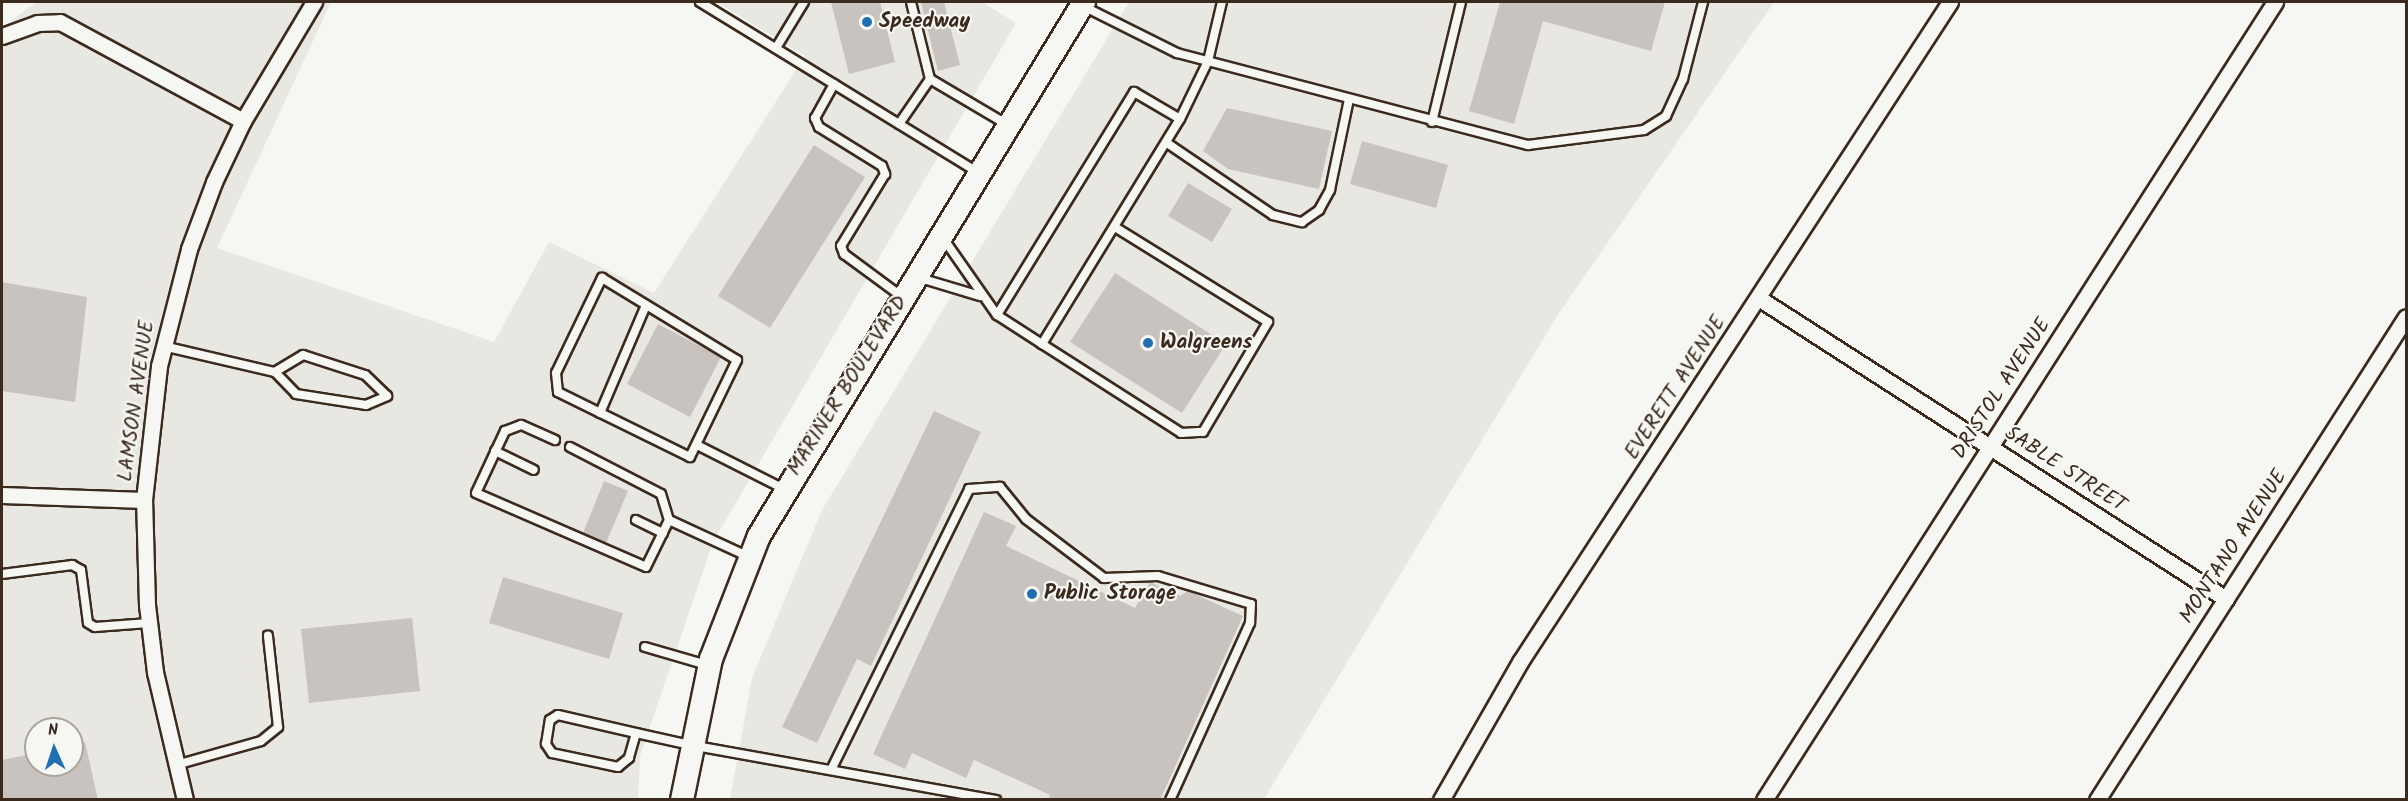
<!DOCTYPE html>
<html>
<head>
<meta charset="utf-8">
<style>
  body { margin:0 }
  #map { position:relative; width:2408px; height:801px; overflow:hidden; background:#f6f6f2; font-family:Kalam,sans-serif }
  div>[style] { position:absolute }
  .built>* { inset:0; background:#e8e7e2 }
  .building>* { inset:0; background:#c8c3be }
  .roads { filter:drop-shadow(2px 0 #3b2a1e) drop-shadow(-2px 0 #3b2a1e) drop-shadow(0 2px #3b2a1e) drop-shadow(0 -2px #3b2a1e) }
  .lane>* { height:8px; margin:-4px; padding:0 4px; transform-origin:4px; border-radius:4px; background:#f6f6f2 }
  .street>* { height:15px; margin:-7.5px; padding:0 7.5px; transform-origin:7.5px; border-radius:7.5px; background:#f6f6f2 }
  .secondary>* { height:22px; margin:-11px; padding:0 11px; transform-origin:11px; border-radius:11px; background:#f6f6f2 }
  .dots>* { width:16px; height:16px; translate:-50% -50%; box-sizing:border-box; border:3px solid #f6f6f2; border-radius:50% }
  span { translate:-50% -50%; white-space:nowrap; text-align:center; line-height:1.15; -webkit-text-stroke:4.5px #f6f6f2; paint-order:stroke }
  .poi-label { font-size:21px; color:#3b2a1e; font-weight:700 }
  .left { translate:0 -50%; text-align:left }
  .street-label { font-size:21px; color:#3b2a1e }
  .frame { position:absolute; inset:0; border:3px solid #3b2a1e; pointer-events:none }
  .north { position:absolute; left:24px; top:717px; width:60px; height:60px; box-sizing:border-box; background:#f6f6f2; border:2px solid #aba49d; border-radius:50%; rotate:357deg; font-size:16px; font-weight:700; line-height:24px; text-align:center; color:#3b2a1e }
  .north::after { content:''; display:block; margin:auto; width:21px; height:27px; background:#1f6fb2; clip-path:polygon(50% 0,100% 100%,50% 72%,0 100%) }
</style>
</head>
<body>
<div id="map">
  <div class="built">
    <div style="clip-path:polygon(evenodd,37px 2px,331px 2px,217px 248px,494px 342px,549px 242px,654px 293px,805px 56px,716px 2px,982px 2px,1016px 23px,713px 542px,640px 756px,638px 800px,2px 799px,2px 27px,37px 2px,36px 729px,72px 729px,72px 765px,36px 765px,36px 729px)"></div>
    <div style="clip-path:polygon(1129px 2px,1774px 2px,1559px 313px,1264px 799px,730px 800px,752px 678px,822px 510px)"></div>
  </div>
  <div class="building">
    <div style="clip-path:polygon(831px 2px,880px 2px,895px 62px,849px 74px)"></div>
    <div style="clip-path:polygon(921px 2px,944px 2px,960px 65px,938px 71px)"></div>
    <div style="clip-path:polygon(1500px 2px,1665px 2px,1651px 51px,1543px 21px,1514px 124px,1469px 111px)"></div>
    <div style="clip-path:polygon(1227px 108px,1332px 131px,1319px 189px,1228px 169px,1203px 151px)"></div>
    <div style="clip-path:polygon(1362px 141px,1448px 165px,1436px 208px,1350px 184px)"></div>
    <div style="clip-path:polygon(814px 145px,865px 177px,770px 328px,718px 296px)"></div>
    <div style="clip-path:polygon(1188px 183px,1232px 209px,1212px 242px,1168px 216px)"></div>
    <div style="clip-path:polygon(1115px 273px,1226px 344px,1182px 413px,1070px 342px)"></div>
    <div style="clip-path:polygon(2px 282px,87px 297px,75px 402px,2px 391px)"></div>
    <div style="clip-path:polygon(658px 324px,721px 357px,690px 417px,627px 384px)"></div>
    <div style="clip-path:polygon(934px 411px,981px 432px,871px 666px,857px 659px,817px 743px,782px 727px)"></div>
    <div style="clip-path:polygon(604px 481px,628px 491px,606px 543px,583px 533px)"></div>
    <div style="clip-path:polygon(984px 512px,1016px 526px,1006px 546px,1135px 608px,1150px 582px,1180px 596px,1188px 591px,1243px 616px,1160px 800px,1048px 800px,1050px 795px,974px 760px,966px 778px,912px 753px,905px 769px,873px 754px)"></div>
    <div style="clip-path:polygon(503px 577px,623px 613px,609px 659px,489px 623px)"></div>
    <div style="clip-path:polygon(412px 618px,420px 691px,309px 703px,301px 629px)"></div>
    <div style="clip-path:polygon(85px 742px,98px 800px,2px 800px,2px 760px,36px 753px,36px 765px,72px 765px,72px 745px)"></div>
  </div>
  <div class="roads">
    <div class="lane">
      <div style="left:700px;top:2px;width:325px;rotate:31.5deg"></div>
      <div style="left:1085px;top:7px;width:103px;rotate:26.6deg"></div>
      <div style="left:1177px;top:53px;width:363px;rotate:14.7deg"></div>
      <div style="left:1528px;top:145px;width:117px;rotate:-7.4deg"></div>
      <div style="left:1644px;top:130px;width:26px;rotate:-32deg"></div>
      <div style="left:1666px;top:116px;width:41px;rotate:-65.3deg"></div>
      <div style="left:1683px;top:79px;width:80px;rotate:-75.4deg"></div>
      <div style="left:776px;top:48px;width:54px;rotate:-58.7deg"></div>
      <div style="left:930px;top:79px;width:88px;rotate:30.6deg"></div>
      <div style="left:834px;top:84px;width:39px;rotate:119deg"></div>
      <div style="left:815px;top:118px;width:10px;rotate:66deg"></div>
      <div style="left:819px;top:127px;width:74px;rotate:31.8deg"></div>
      <div style="left:882px;top:166px;width:9px;rotate:69deg"></div>
      <div style="left:885px;top:174px;width:84px;rotate:121.4deg"></div>
      <div style="left:841px;top:246px;width:9px;rotate:69deg"></div>
      <div style="left:844px;top:254px;width:71px;rotate:36.4deg"></div>
      <div style="left:1432px;top:122px;width:123px;rotate:-76.4deg"></div>
      <div style="left:899px;top:124px;width:55px;rotate:-55.4deg"></div>
      <div style="left:930px;top:79px;width:79px;rotate:-103.9deg"></div>
      <div style="left:1167px;top:143px;width:128px;rotate:34.2deg"></div>
      <div style="left:1273px;top:215px;width:30px;rotate:14deg"></div>
      <div style="left:1302px;top:222px;width:21px;rotate:-35deg"></div>
      <div style="left:1319px;top:210px;width:23px;rotate:-61deg"></div>
      <div style="left:1330px;top:190px;width:93px;rotate:-78.2deg"></div>
      <div style="left:943px;top:238px;width:94px;rotate:55deg"></div>
      <div style="left:997px;top:315px;width:262px;rotate:-58.4deg"></div>
      <div style="left:1134px;top:92px;width:53px;rotate:30.4deg"></div>
      <div style="left:1180px;top:119px;width:64px;rotate:-64.2deg"></div>
      <div style="left:1208px;top:61px;width:61px;rotate:-76.7deg"></div>
      <div style="left:602px;top:278px;width:158px;rotate:31.3deg"></div>
      <div style="left:737px;top:360px;width:108px;rotate:115.9deg"></div>
      <div style="left:690px;top:457px;width:147px;rotate:-153.8deg"></div>
      <div style="left:558px;top:392px;width:19px;rotate:-96deg"></div>
      <div style="left:556px;top:373px;width:106px;rotate:-64.2deg"></div>
      <div style="left:920px;top:278px;width:63px;rotate:16.7deg"></div>
      <div style="left:997px;top:315px;width:54px;rotate:32.8deg"></div>
      <div style="left:1042px;top:344px;width:264px;rotate:-58.5deg"></div>
      <div style="left:1042px;top:344px;width:165px;rotate:32.6deg"></div>
      <div style="left:1181px;top:433px;width:22px;rotate:-3deg"></div>
      <div style="left:1203px;top:432px;width:128px;rotate:-59.4deg"></div>
      <div style="left:1268px;top:322px;width:180px;rotate:-148.2deg"></div>
      <div style="left:163px;top:346px;width:115px;rotate:13.1deg"></div>
      <div style="left:275px;top:372px;width:30px;rotate:46deg"></div>
      <div style="left:296px;top:394px;width:71px;rotate:8.9deg"></div>
      <div style="left:366px;top:405px;width:23px;rotate:-23deg"></div>
      <div style="left:387px;top:396px;width:30px;rotate:-136deg"></div>
      <div style="left:365px;top:375px;width:65px;rotate:-162.1deg"></div>
      <div style="left:303px;top:355px;width:33px;rotate:149deg"></div>
      <div style="left:600px;top:413px;width:117px;rotate:-66.9deg"></div>
      <div style="left:555px;top:440px;width:37px;rotate:-156deg"></div>
      <div style="left:521px;top:425px;width:17px;rotate:159deg"></div>
      <div style="left:505px;top:431px;width:68px;rotate:115.1deg"></div>
      <div style="left:476px;top:493px;width:185px;rotate:23.5deg"></div>
      <div style="left:646px;top:567px;width:52px;rotate:-63.9deg"></div>
      <div style="left:697px;top:445px;width:97px;rotate:26.8deg"></div>
      <div style="left:570px;top:447px;width:102px;rotate:27.3deg"></div>
      <div style="left:661px;top:494px;width:27px;rotate:73deg"></div>
      <div style="left:669px;top:520px;width:88px;rotate:24.8deg"></div>
      <div style="left:495px;top:451px;width:43px;rotate:26deg"></div>
      <div style="left:636px;top:520px;width:30px;rotate:26deg"></div>
      <div style="left:2px;top:574px;width:71px;rotate:-7.3deg"></div>
      <div style="left:72px;top:565px;width:10px;rotate:29deg"></div>
      <div style="left:81px;top:570px;width:53px;rotate:82.5deg"></div>
      <div style="left:88px;top:623px;width:8px;rotate:30deg"></div>
      <div style="left:95px;top:627px;width:54px;rotate:-4.2deg"></div>
      <div style="left:645px;top:647px;width:65px;rotate:16.2deg"></div>
      <div style="left:636px;top:733px;width:26px;rotate:106deg"></div>
      <div style="left:629px;top:758px;width:14px;rotate:141deg"></div>
      <div style="left:618px;top:767px;width:67px;rotate:-168deg"></div>
      <div style="left:552px;top:753px;width:11px;rotate:-124deg"></div>
      <div style="left:546px;top:744px;width:24px;rotate:-81deg"></div>
      <div style="left:550px;top:720px;width:9px;rotate:-32deg"></div>
      <div style="left:558px;top:715px;width:80px;rotate:13deg"></div>
      <div style="left:636px;top:733px;width:55px;rotate:12.5deg"></div>
      <div style="left:690px;top:745px;width:311px;rotate:10.2deg"></div>
      <div style="left:176px;top:765px;width:88px;rotate:-15.8deg"></div>
      <div style="left:261px;top:741px;width:22px;rotate:-39deg"></div>
      <div style="left:278px;top:727px;width:92px;rotate:-96.3deg"></div>
      <div style="left:832px;top:768px;width:311px;rotate:-63.8deg"></div>
      <div style="left:969px;top:489px;width:31px;rotate:-4deg"></div>
      <div style="left:1000px;top:487px;width:41px;rotate:50.9deg"></div>
      <div style="left:1026px;top:519px;width:98px;rotate:37.1deg"></div>
      <div style="left:1104px;top:578px;width:54px;rotate:-2.1deg"></div>
      <div style="left:1158px;top:576px;width:97px;rotate:16.8deg"></div>
      <div style="left:1251px;top:604px;width:19px;rotate:93deg"></div>
      <div style="left:1250px;top:623px;width:194px;rotate:114.3deg"></div>
    </div>
    <div class="street">
      <div style="left:2px;top:36px;width:37px;rotate:-20deg"></div>
      <div style="left:37px;top:23px;width:23px;rotate:-2deg"></div>
      <div style="left:60px;top:22px;width:208px;rotate:28.4deg"></div>
      <div style="left:1760px;top:299px;width:554px;rotate:32.77deg"></div>
      <div style="left:2px;top:495px;width:142px;rotate:2deg"></div>
      <div style="left:185px;top:800px;width:131px;rotate:-103.2deg"></div>
      <div style="left:155px;top:672px;width:67px;rotate:-96.8deg"></div>
      <div style="left:147px;top:605px;width:105px;rotate:-91.6deg"></div>
      <div style="left:144px;top:500px;width:135px;rotate:-83.6deg"></div>
      <div style="left:159px;top:366px;width:121px;rotate:-75.6deg"></div>
      <div style="left:189px;top:249px;width:72px;rotate:-69.5deg"></div>
      <div style="left:214px;top:182px;width:68px;rotate:-64.6deg"></div>
      <div style="left:243px;top:121px;width:139px;rotate:-59.2deg"></div>
      <div style="left:1441px;top:800px;width:159px;rotate:-60.2deg"></div>
      <div style="left:1520px;top:662px;width:788px;rotate:-56.92deg"></div>
      <div style="left:1764px;top:800px;width:948px;rotate:-57.37deg"></div>
      <div style="left:2097px;top:800px;width:573px;rotate:-57.39deg"></div>
    </div>
    <div class="secondary">
      <div style="left:682px;top:800px;width:144px;rotate:-78.4deg"></div>
      <div style="left:711px;top:659px;width:132px;rotate:-68.7deg"></div>
      <div style="left:759px;top:536px;width:625px;rotate:-58.67deg"></div>
    </div>
  </div>
  <div class="dots">
    <div style="left:867px;top:22px;background:#1f6fb2"></div>
    <div style="left:1148px;top:343px;background:#1f6fb2"></div>
    <div style="left:1032px;top:594px;background:#1f6fb2"></div>
  </div>
  <div class="poi-label">
    <span class="left" style="left:879px;top:22px">Speedway</span>
    <span class="left" style="left:1160px;top:343px">Walgreens</span>
    <span class="left" style="left:1044px;top:594px">Public Storage</span>
  </div>
  <div class="street-label">
    <span style="left:848px;top:386px;rotate:-58deg">MARINER BOULEVARD</span>
    <span style="left:1676px;top:388px;rotate:-57deg">EVERETT AVENUE</span>
    <span style="left:2002px;top:389px;rotate:-57deg">DRISTOL AVENUE</span>
    <span style="left:137px;top:401px;rotate:-82deg">LAMSON AVENUE</span>
    <span style="left:2065px;top:470px;rotate:33deg">SABLE STREET</span>
    <span style="left:2234px;top:547px;rotate:-57deg">MONTANO AVENUE</span>
  </div>
  <div class="frame"></div>
  <div class="north">N</div>
</div>
</body>
</html>
